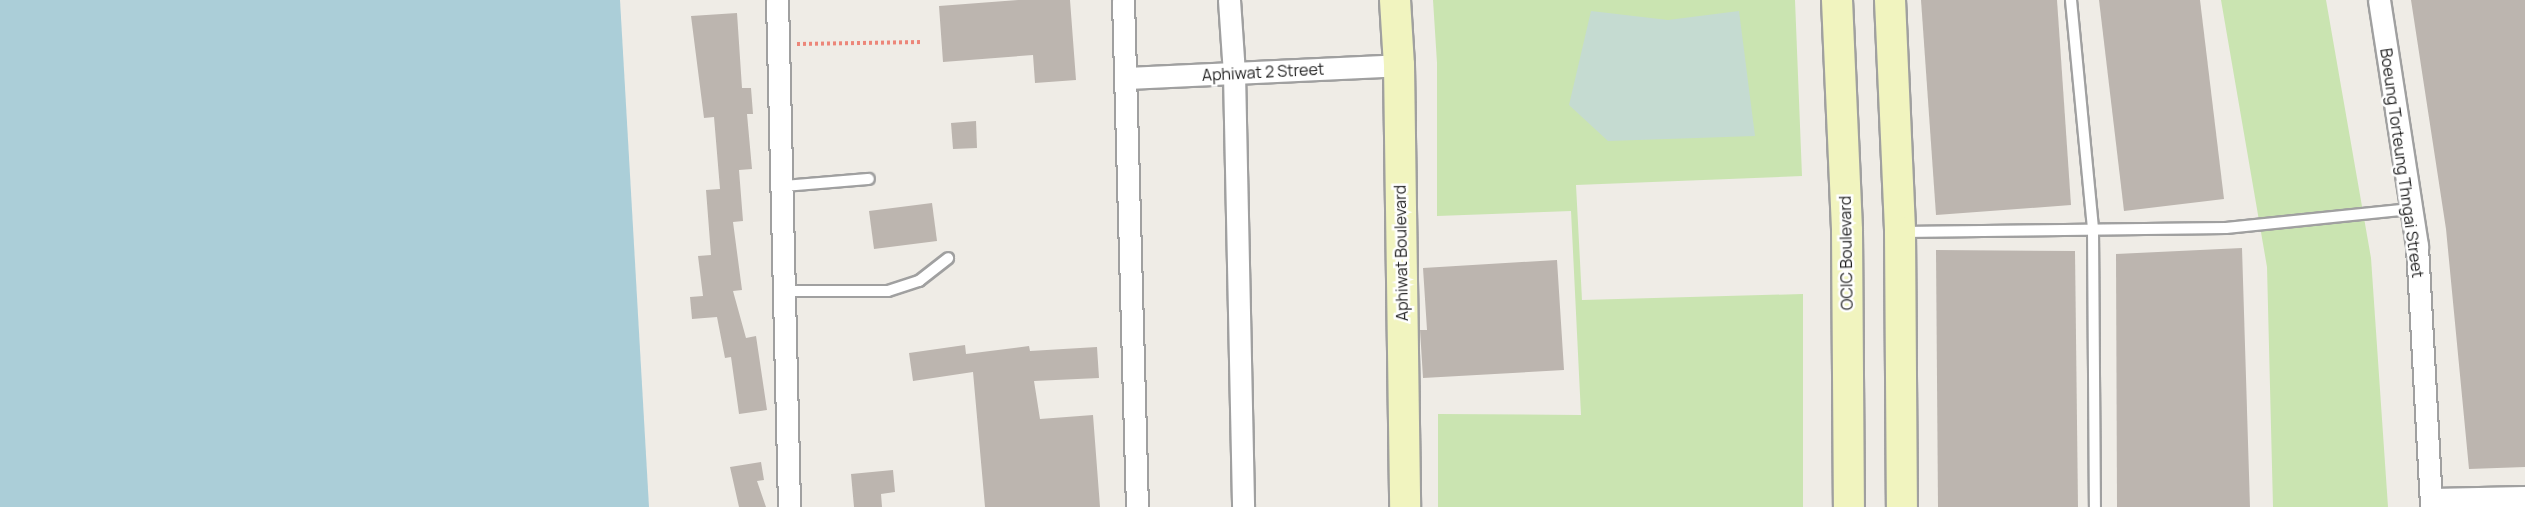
<!DOCTYPE html>
<html>
<head>
<meta charset="utf-8">
<style>
  body { margin:0 }
  #map { position:relative; width:2525px; height:507px; overflow:hidden; background:#efece6; font-family:Manrope,sans-serif }
  div>[style] { position:absolute }
  .grass>* { inset:0; background:#cae4b1 }
  .wetland>* { inset:0; background:#c5dbd1 }
  .water>* { inset:0; background:#abced8 }
  .building>* { inset:0; background:#bcb5af }
  .path>* { height:4px; margin-top:-2px; transform-origin:0; background:repeating-linear-gradient(90deg,#ec8679 0 3px,transparent 0 6px) }
  .roads { filter:drop-shadow(2px 0 #a0a0a0) drop-shadow(-2px 0 #a0a0a0) drop-shadow(0 2px #a0a0a0) drop-shadow(0 -2px #a0a0a0) }
  .lane>* { height:10px; margin:-5px; padding:0 5px; transform-origin:5px; border-radius:5px; background:#fff }
  .street>* { height:21px; margin:-10.5px; padding:0 10.5px; transform-origin:10.5px; border-radius:10.5px; background:#fff }
  .secondary>* { height:30px; margin:-15px; padding:0 15px; transform-origin:15px; border-radius:15px; background:#f1f4bf }
  span { translate:-50% -50%; white-space:nowrap; text-align:center; line-height:1.15; -webkit-text-stroke:5px #fff; paint-order:stroke }
  .street-label { font-size:16px; color:#1f1f1f }
</style>
</head>
<body>
<div id="map">
  <div class="grass">
    <div style="clip-path:polygon(1433px 0,1795px 0,1802px 176px,1576px 185px,1582px 300px,1803px 294px,1803px 507px,1438px 507px,1438px 414px,1581px 415px,1571px 211px,1437px 216px,1437px 63px)"></div>
    <div style="clip-path:polygon(2221px 0,2326px 0,2371px 258px,2388px 507px,2273px 507px,2267px 267px)"></div>
  </div>
  <div class="wetland">
    <div style="clip-path:polygon(1591px 11px,1668px 20px,1739px 11px,1755px 136px,1608px 141px,1569px 105px)"></div>
  </div>
  <div class="water">
    <div style="clip-path:polygon(0 0,620px 0,649px 507px,0 507px)"></div>
  </div>
  <div class="building">
    <div style="clip-path:polygon(1018px 0,1070px 0,1076px 80px,1035px 83px,1033px 55px,943px 62px,939px 6px)"></div>
    <div style="clip-path:polygon(1921px 0,2057px 0,2071px 205px,1936px 215px)"></div>
    <div style="clip-path:polygon(2099px 0,2200px 0,2224px 199px,2124px 211px)"></div>
    <div style="clip-path:polygon(2411px 0,2525px 0,2525px 467px,2469px 469px,2446px 229px)"></div>
    <div style="clip-path:polygon(737px 13px,742px 88px,751px 88px,753px 114px,747px 114px,752px 169px,739px 170px,743px 221px,733px 222px,742px 290px,733px 291px,746px 338px,756px 336px,767px 410px,739px 414px,731px 357px,725px 358px,717px 317px,692px 319px,690px 297px,703px 296px,698px 256px,711px 255px,706px 190px,720px 189px,714px 117px,704px 118px,691px 16px)"></div>
    <div style="clip-path:polygon(976px 121px,977px 148px,953px 149px,951px 123px)"></div>
    <div style="clip-path:polygon(932px 203px,937px 241px,874px 249px,869px 211px)"></div>
    <div style="clip-path:polygon(2242px 248px,2250px 507px,2117px 507px,2116px 254px)"></div>
    <div style="clip-path:polygon(1936px 250px,2075px 251px,2078px 507px,1938px 507px)"></div>
    <div style="clip-path:polygon(1557px 260px,1564px 370px,1423px 378px,1420px 330px,1427px 330px,1423px 268px)"></div>
    <div style="clip-path:polygon(965px 345px,966px 354px,1029px 346px,1030px 351px,1097px 347px,1099px 378px,1034px 381px,1040px 419px,1093px 415px,1100px 507px,985px 507px,973px 372px,913px 381px,909px 353px)"></div>
    <div style="clip-path:polygon(761px 462px,764px 480px,757px 481px,766px 507px,739px 507px,730px 467px)"></div>
    <div style="clip-path:polygon(893px 470px,895px 492px,881px 494px,882px 507px,854px 507px,851px 474px)"></div>
  </div>
  <div class="path">
    <div style="left:797px;top:44px;width:125px;rotate:-0.9deg"></div>
  </div>
  <div class="roads">
    <div class="lane">
      <div style="left:2071px;top:0;width:231px;rotate:84.5deg"></div>
      <div style="left:2093px;top:230px;width:277px;rotate:89.6deg"></div>
      <div style="left:783px;top:186px;width:86px;rotate:-4.7deg"></div>
      <div style="left:1902px;top:232px;width:324px;rotate:-0.7deg"></div>
      <div style="left:2226px;top:228px;width:186px;rotate:-5.9deg"></div>
      <div style="left:786px;top:291px;width:102px"></div>
      <div style="left:888px;top:291px;width:33px;rotate:-18deg"></div>
      <div style="left:919px;top:281px;width:37px;rotate:-38deg"></div>
    </div>
    <div class="street">
      <div style="left:777px;top:0;width:507px;rotate:88.64deg"></div>
      <div style="left:1123px;top:0;width:507px;rotate:88.42deg"></div>
      <div style="left:1229px;top:0;width:73px;rotate:86.1deg"></div>
      <div style="left:1234px;top:73px;width:434px;rotate:88.8deg"></div>
      <div style="left:2379px;top:0;width:249px;rotate:81.2deg"></div>
      <div style="left:2417px;top:246px;width:261px;rotate:86.9deg"></div>
      <div style="left:1127px;top:78px;width:272px;rotate:-2.7deg"></div>
      <div style="left:2432px;top:499px;width:93px;rotate:-1.2deg"></div>
    </div>
    <div class="secondary">
      <div style="left:1395px;top:0;width:65px;rotate:86.5deg"></div>
      <div style="left:1399px;top:65px;width:442px;rotate:89.2deg"></div>
      <div style="left:1837px;top:0;width:231px;rotate:87.5deg"></div>
      <div style="left:1847px;top:231px;width:276px;rotate:89.6deg"></div>
      <div style="left:1890px;top:0;width:232px;rotate:87.5deg"></div>
      <div style="left:1900px;top:232px;width:275px;rotate:89.6deg"></div>
    </div>
  </div>
  <div class="street-label">
    <span style="left:1263px;top:72px;rotate:-3deg">Aphiwat 2 Street</span>
    <span style="left:2402px;top:163px;rotate:82deg">Boeung Torteung Thngai Street</span>
    <span style="left:1401px;top:253px;rotate:-91deg">Aphiwat Boulevard</span>
    <span style="left:1846px;top:253px;rotate:-91deg">OCIC Boulevard</span>
  </div>
</div>
</body>
</html>
